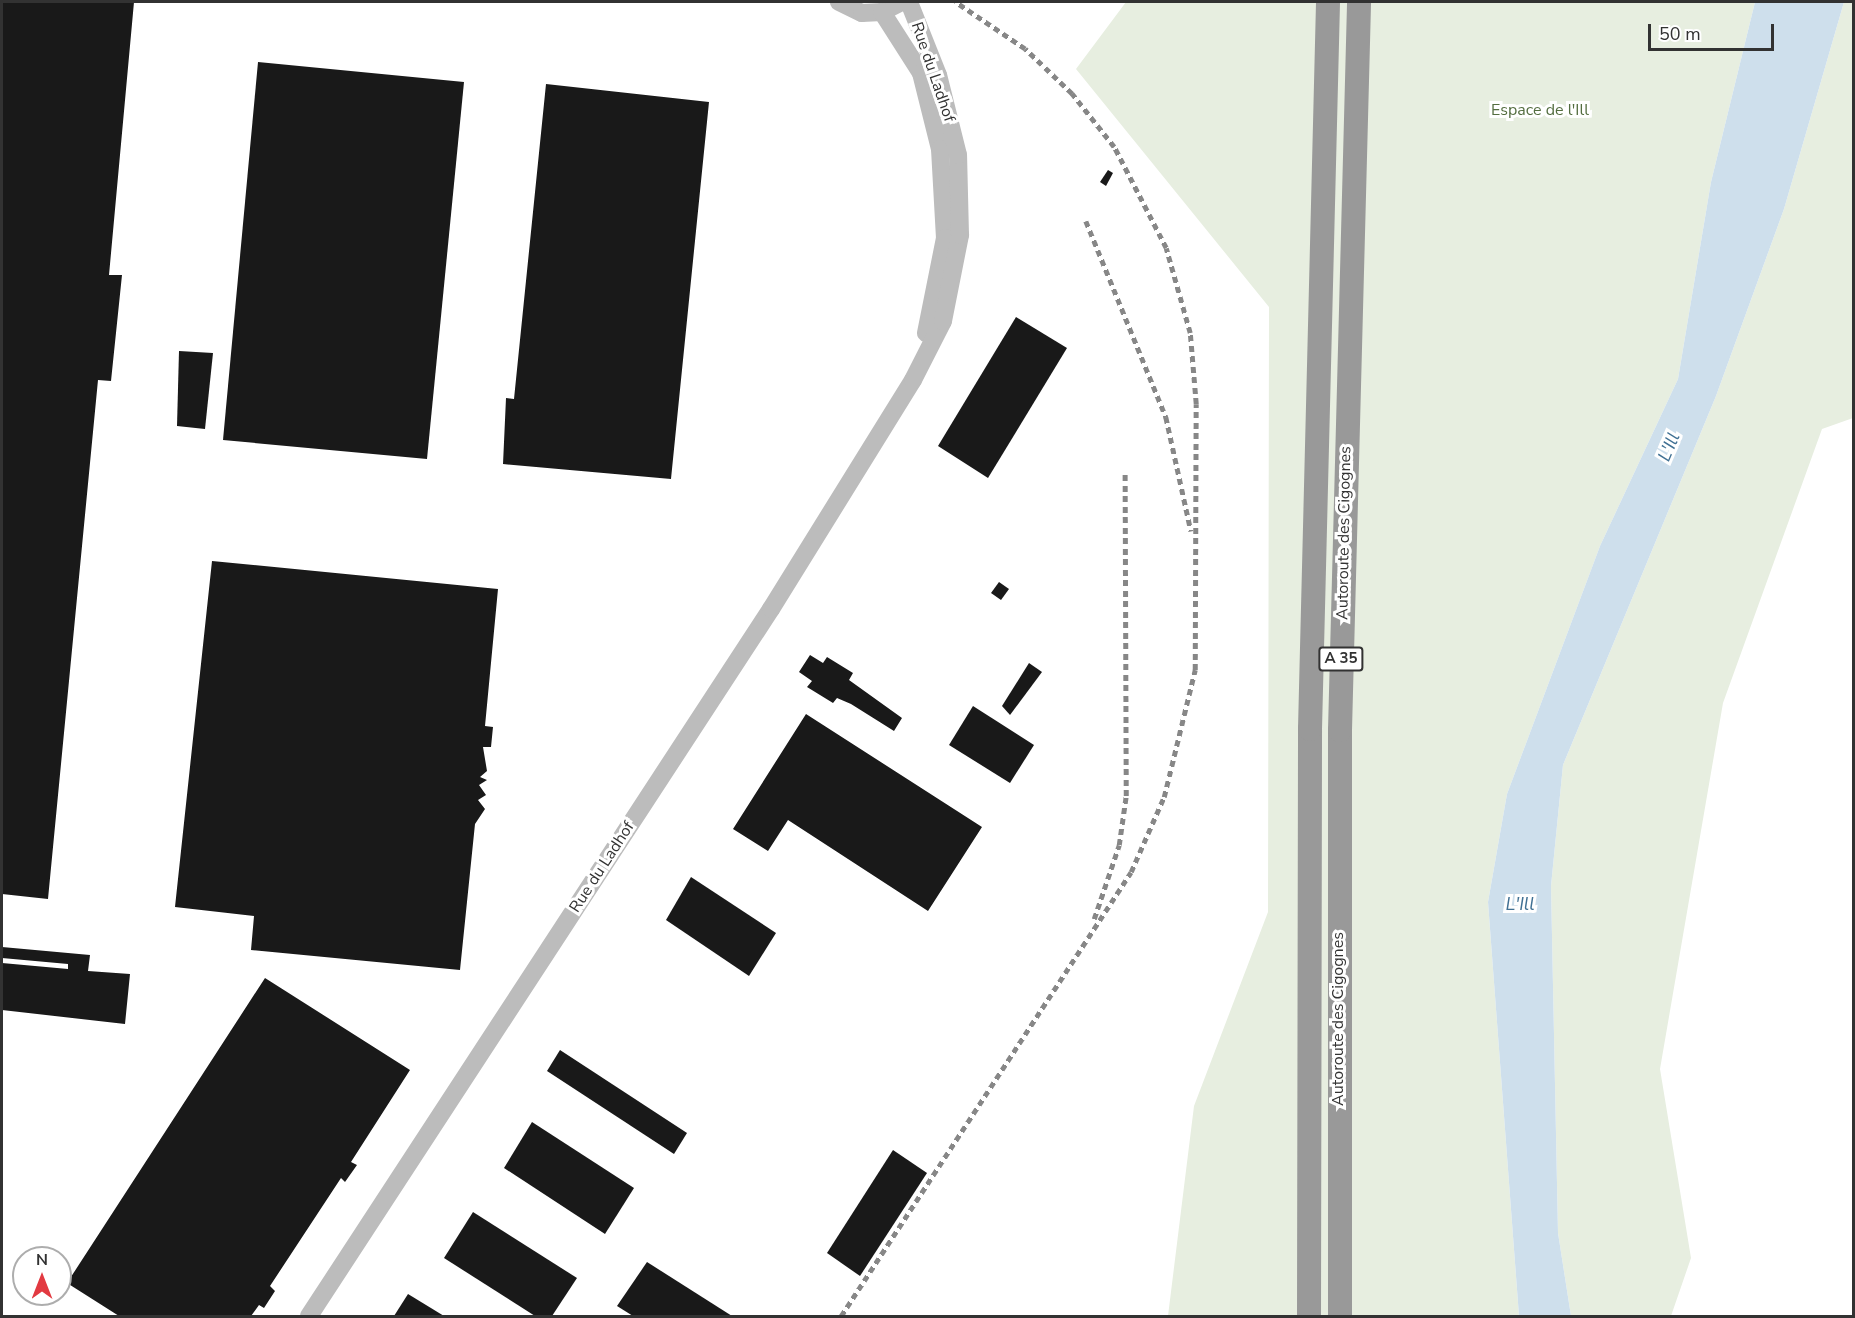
<!DOCTYPE html>
<html>
<head>
<meta charset="utf-8">
<style>
  body { margin:0 }
  #map { position:relative; width:1855px; height:1318px; overflow:hidden; background:#fff; font-family:"Nunito Sans",sans-serif }
  div>[style] { position:absolute }
  .green>* { inset:0; background:#e7eee0 }
  .water>* { inset:0; background:#cedfec }
  .building>* { inset:0; background:#191919 }
  .secondary>* { height:18px; margin:-9px; padding:0 9px; transform-origin:9px; border-radius:9px; background:#bcbcbc }
  .motorway>* { height:24px; margin:-12px; padding:0 12px; transform-origin:12px; border-radius:12px; background:#999 }
  .rail>* { height:4.5px; margin-top:-2.25px; transform-origin:0; background:repeating-linear-gradient(90deg,#878787 0 6px,transparent 0 10.5px) }
  span { translate:-50% -50%; white-space:nowrap; text-align:center; line-height:1.15; -webkit-text-stroke:6px #fff; paint-order:stroke }
  .shield-label span { padding:2px 4px; background:#fff; border:2px solid; border-radius:4px; -webkit-text-stroke-width:0 }
  .shield-label { font-size:15px; color:#323232; font-weight:700 }
  .street-label { font-size:16px; color:#323232 }
  .park-label { font-size:16px; color:#536d3f }
  .water-label { font-size:18px; color:#407093; font-style:italic }
  .frame { position:absolute; inset:0; border:3px solid #323232; pointer-events:none }
  .north { position:absolute; left:12px; top:1246px; width:60px; height:60px; box-sizing:border-box; background:#fff; border:2px solid #adadad; border-radius:50%; rotate:0deg; font-size:16px; font-weight:700; line-height:24px; text-align:center; color:#323232 }
  .north::after { content:''; display:block; margin:auto; width:21px; height:27px; background:#e23a41; clip-path:polygon(50% 0,100% 100%,50% 72%,0 100%) }
  .scale { position:absolute; left:1648px; top:24px; width:126px; height:27px; box-sizing:border-box; border:3px solid #323232; border-top:0; padding-left:8px; font-size:18px; line-height:21px; white-space:nowrap; color:#323232; -webkit-text-stroke:4px #fff; paint-order:stroke }
</style>
</head>
<body>
<div id="map">
  <div class="green">
    <div style="clip-path:polygon(1126px 2px,1755px 2px,1711px 182px,1678px 379px,1600px 546px,1507px 794px,1488px 902px,1519px 1316px,1168px 1316px,1194px 1106px,1268px 912px,1269px 307px,1076px 69px)"></div>
    <div style="clip-path:polygon(1844px 2px,1853px 2px,1853px 418px,1822px 429px,1723px 703px,1660px 1069px,1691px 1258px,1671px 1316px,1571px 1316px,1558px 1233px,1551px 886px,1563px 765px,1716px 396px,1784px 209px)"></div>
  </div>
  <div class="water">
    <div style="clip-path:polygon(1755px 2px,1844px 2px,1784px 209px,1716px 396px,1563px 765px,1551px 886px,1558px 1233px,1571px 1316px,1519px 1316px,1488px 902px,1507px 794px,1600px 546px,1678px 379px,1711px 182px)"></div>
  </div>
  <div class="building">
    <div style="clip-path:polygon(2px 2px,134px 2px,109px 275px,122px 275px,111px 381px,98px 380px,48px 899px,2px 894px)"></div>
    <div style="clip-path:polygon(258px 62px,464px 82px,427px 459px,223px 440px)"></div>
    <div style="clip-path:polygon(546px 84px,709px 102px,671px 479px,503px 464px,506px 398px,514px 399px)"></div>
    <div style="clip-path:polygon(1108px 170px,1113px 173px,1106px 186px,1100px 182px)"></div>
    <div style="clip-path:polygon(1016px 317px,1067px 348px,988px 478px,938px 446px)"></div>
    <div style="clip-path:polygon(179px 351px,213px 353px,205px 429px,177px 426px)"></div>
    <div style="clip-path:polygon(212px 561px,498px 589px,485px 726px,493px 727px,491px 747px,483px 747px,487px 771px,480px 777px,487px 780px,479px 785px,486px 795px,478px 800px,485px 809px,475px 824px,460px 970px,251px 950px,254px 916px,175px 907px)"></div>
    <div style="clip-path:polygon(999px 582px,1009px 589px,1001px 600px,991px 593px)"></div>
    <div style="clip-path:polygon(810px 655px,823px 663px,827px 657px,853px 673px,849px 680px,902px 718px,894px 731px,851px 704px,837px 698px,833px 703px,807px 687px,812px 681px,799px 672px)"></div>
    <div style="clip-path:polygon(1029px 663px,1042px 672px,1010px 715px,1002px 706px)"></div>
    <div style="clip-path:polygon(973px 706px,1034px 745px,1010px 783px,949px 745px)"></div>
    <div style="clip-path:polygon(806px 714px,982px 827px,928px 911px,788px 820px,768px 851px,733px 829px)"></div>
    <div style="clip-path:polygon(691px 877px,776px 933px,749px 976px,666px 920px)"></div>
    <div style="clip-path:polygon(2px 947px,90px 955px,88px 971px,130px 974px,125px 1024px,2px 1010px,2px 963px,68px 969px,68px 964px,2px 958px)"></div>
    <div style="clip-path:polygon(265px 978px,410px 1070px,351px 1162px,357px 1165px,345px 1182px,341px 1178px,270px 1286px,275px 1291px,264px 1308px,259px 1305px,251px 1316px,119px 1316px,67px 1283px)"></div>
    <div style="clip-path:polygon(560px 1050px,687px 1133px,674px 1154px,547px 1071px)"></div>
    <div style="clip-path:polygon(532px 1122px,634px 1188px,605px 1234px,504px 1168px)"></div>
    <div style="clip-path:polygon(893px 1150px,927px 1173px,860px 1276px,827px 1253px)"></div>
    <div style="clip-path:polygon(473px 1212px,577px 1278px,552px 1316px,535px 1316px,444px 1258px)"></div>
    <div style="clip-path:polygon(647px 1262px,732px 1316px,633px 1316px,617px 1306px)"></div>
    <div style="clip-path:polygon(408px 1294px,444px 1316px,394px 1316px)"></div>
  </div>
  <div class="secondary">
    <div style="left:839px;top:2px;width:25px;rotate:26deg"></div>
    <div style="left:862px;top:13px;width:20px;rotate:-3deg"></div>
    <div style="left:882px;top:12px;width:22px;rotate:-27deg"></div>
    <div style="left:882px;top:12px;width:72px;rotate:57.4deg"></div>
    <div style="left:921px;top:73px;width:78px;rotate:76deg"></div>
    <div style="left:940px;top:149px;width:89px;rotate:86.8deg"></div>
    <div style="left:945px;top:238px;width:97px;rotate:101.3deg"></div>
    <div style="left:309px;top:1316px;width:845px;rotate:-56.84deg"></div>
    <div style="left:771px;top:609px;width:269px;rotate:-58.2deg"></div>
    <div style="left:913px;top:380px;width:66px;rotate:-63deg"></div>
    <div style="left:943px;top:321px;width:88px;rotate:-78.8deg"></div>
    <div style="left:960px;top:235px;width:80px;rotate:-91.4deg"></div>
    <div style="left:958px;top:155px;width:82px;rotate:-104deg"></div>
    <div style="left:938px;top:75px;width:79px;rotate:-111.7deg"></div>
  </div>
  <div class="motorway">
    <div style="left:1309px;top:1316px;width:587px;rotate:-89.9deg"></div>
    <div style="left:1310px;top:729px;width:727px;rotate:-88.58deg"></div>
    <div style="left:1340px;top:1316px;width:586px;rotate:-90deg"></div>
    <div style="left:1340px;top:730px;width:728px;rotate:-88.5deg"></div>
  </div>
  <div class="rail">
    <div style="left:1086px;top:221px;width:212px;rotate:67.8deg"></div>
    <div style="left:1166px;top:417px;width:117px;rotate:77.6deg"></div>
    <div style="left:1094px;top:919px;width:78px;rotate:-71.3deg"></div>
    <div style="left:1119px;top:845px;width:49px;rotate:-81.9deg"></div>
    <div style="left:1126px;top:796px;width:324px;rotate:-90.2deg"></div>
    <div style="left:841px;top:1316px;width:530px;rotate:-56.85deg"></div>
    <div style="left:1131px;top:872px;width:82px;rotate:-66.3deg"></div>
    <div style="left:1164px;top:797px;width:131px;rotate:-76.3deg"></div>
    <div style="left:1195px;top:670px;width:266px;rotate:-89.8deg"></div>
    <div style="left:1196px;top:404px;width:71px;rotate:-94.8deg"></div>
    <div style="left:1190px;top:333px;width:88px;rotate:-105.8deg"></div>
    <div style="left:1166px;top:248px;width:114px;rotate:-117.2deg"></div>
    <div style="left:1114px;top:147px;width:68px;rotate:-128.4deg"></div>
    <div style="left:1072px;top:94px;width:65px;rotate:-136.2deg"></div>
    <div style="left:1025px;top:49px;width:84px;rotate:-146.1deg"></div>
  </div>
  <div class="shield-label">
    <span style="left:1341px;top:659px">A 35</span>
  </div>
  <div class="street-label">
    <span style="left:933px;top:72px;rotate:71deg">Rue du Ladhof</span>
    <span style="left:1344px;top:533px;rotate:-89deg">Autoroute des Cigognes</span>
    <span style="left:602px;top:867px;rotate:-57deg">Rue du Ladhof</span>
    <span style="left:1338px;top:1019px;rotate:-90deg">Autoroute des Cigognes</span>
  </div>
  <div class="park-label">
    <span style="left:1540px;top:110px">Espace de l'Ill</span>
  </div>
  <div class="water-label">
    <span style="left:1669px;top:447px;rotate:-67deg">L'Ill</span>
    <span style="left:1520px;top:904px">L'Ill</span>
  </div>
  <div class="frame"></div>
  <div class="north">N</div>
  <div class="scale">50 m</div>
</div>
</body>
</html>
